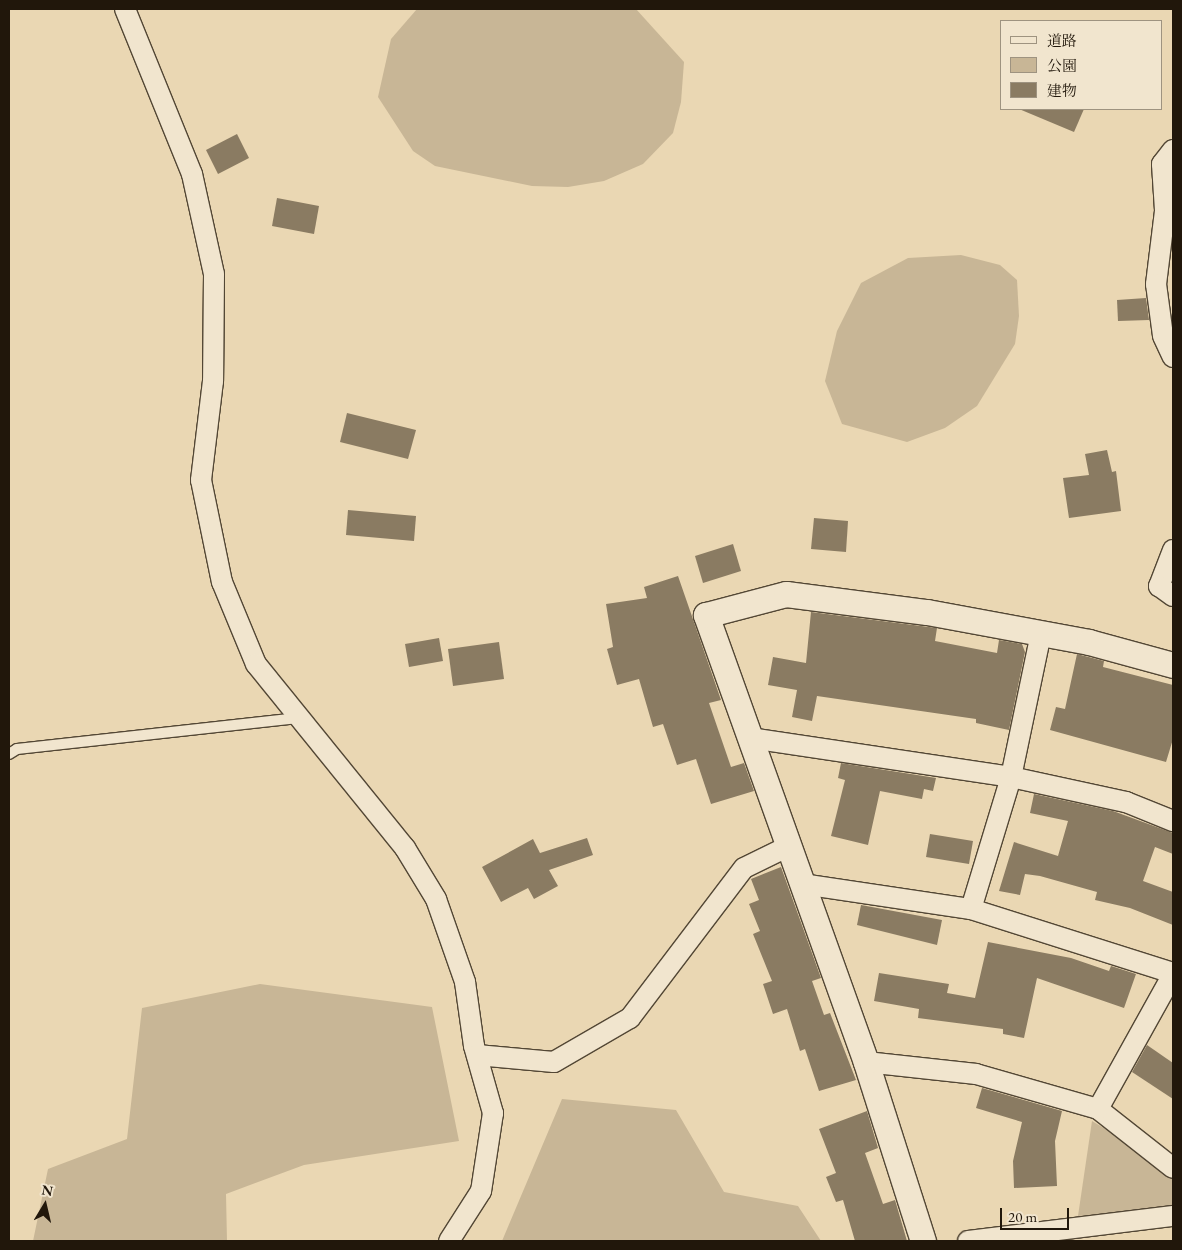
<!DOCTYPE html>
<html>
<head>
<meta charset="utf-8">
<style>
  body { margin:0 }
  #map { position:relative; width:1182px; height:1250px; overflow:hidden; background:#ead7b3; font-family:"EB Garamond","Noto Serif JP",serif }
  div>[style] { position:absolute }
  .green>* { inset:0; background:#c8b696 }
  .building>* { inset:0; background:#8a7b62 }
  .roads { filter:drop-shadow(1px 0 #534735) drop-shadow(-1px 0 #534735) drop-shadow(0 1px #534735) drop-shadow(0 -1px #534735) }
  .service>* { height:10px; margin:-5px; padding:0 5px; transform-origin:5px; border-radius:5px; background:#f1e5ce }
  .minor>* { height:20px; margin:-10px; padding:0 10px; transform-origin:10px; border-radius:10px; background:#f1e5ce }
  .tertiary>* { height:25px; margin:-12.5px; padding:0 12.5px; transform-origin:12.5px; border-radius:12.5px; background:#f1e5ce }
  span { translate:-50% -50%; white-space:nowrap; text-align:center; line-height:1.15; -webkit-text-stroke:5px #f1e5ce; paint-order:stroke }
  .frame { position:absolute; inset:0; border:10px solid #21170b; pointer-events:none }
  .legend { position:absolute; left:1000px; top:20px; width:162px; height:90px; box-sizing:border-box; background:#f1e5ce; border:1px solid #9e9380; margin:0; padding:6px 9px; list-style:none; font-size:15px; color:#21170b }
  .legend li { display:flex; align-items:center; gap:10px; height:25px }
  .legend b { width:25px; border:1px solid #9e9380 }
  .north { position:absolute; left:20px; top:1180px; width:50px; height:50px; -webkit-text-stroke:4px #f1e5ce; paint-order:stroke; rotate:9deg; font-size:14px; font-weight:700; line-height:20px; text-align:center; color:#21170b }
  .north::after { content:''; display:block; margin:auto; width:18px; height:22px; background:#21170b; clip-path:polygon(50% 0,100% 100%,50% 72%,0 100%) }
  .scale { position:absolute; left:1000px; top:1208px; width:69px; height:22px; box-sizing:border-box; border:2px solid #21170b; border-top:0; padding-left:6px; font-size:15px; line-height:18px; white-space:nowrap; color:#21170b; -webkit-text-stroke:4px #f1e5ce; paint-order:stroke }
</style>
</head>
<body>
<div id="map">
  <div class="green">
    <div style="clip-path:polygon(417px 9px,636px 9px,684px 62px,681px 102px,673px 133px,643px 164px,604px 181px,568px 187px,532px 186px,435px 166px,413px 151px,378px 97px,391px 39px)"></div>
    <div style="clip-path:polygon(961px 255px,1000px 265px,1017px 280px,1019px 316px,1015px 344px,977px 406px,945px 428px,907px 442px,842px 424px,825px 381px,837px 331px,861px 283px,908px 258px)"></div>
    <div style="clip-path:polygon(260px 984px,432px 1007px,459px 1141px,304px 1165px,226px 1194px,227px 1241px,33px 1241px,48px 1169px,127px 1139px,142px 1008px)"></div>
    <div style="clip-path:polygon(562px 1099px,676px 1110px,724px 1192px,798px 1206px,821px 1241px,502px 1241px)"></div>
    <div style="clip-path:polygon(1092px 1121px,1136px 1147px,1173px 1180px,1173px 1210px,1078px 1216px)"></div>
  </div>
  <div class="building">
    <div style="clip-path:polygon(1019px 109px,1084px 109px,1074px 132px)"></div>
    <div style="clip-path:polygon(237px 134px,249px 158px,218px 174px,206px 150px)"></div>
    <div style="clip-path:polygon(277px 198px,319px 206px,314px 234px,272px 226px)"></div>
    <div style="clip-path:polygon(1146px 298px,1149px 320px,1118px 321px,1117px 300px)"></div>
    <div style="clip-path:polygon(347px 413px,416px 430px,408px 459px,340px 442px)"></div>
    <div style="clip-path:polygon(1107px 450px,1112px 472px,1116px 471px,1121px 511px,1069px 518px,1063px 478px,1089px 475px,1085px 454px)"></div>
    <div style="clip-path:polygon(348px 510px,416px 516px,414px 541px,346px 535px)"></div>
    <div style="clip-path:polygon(814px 518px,848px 521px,846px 552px,811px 549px)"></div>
    <div style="clip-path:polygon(733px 544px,741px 571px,703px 583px,695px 556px)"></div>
    <div style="clip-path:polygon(678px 576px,721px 700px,709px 703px,731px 767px,744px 763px,754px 791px,711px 804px,696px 759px,677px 765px,663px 724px,653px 727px,639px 679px,617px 685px,607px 649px,613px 647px,606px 604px,647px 598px,644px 587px)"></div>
    <div style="clip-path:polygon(811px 612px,937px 628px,935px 641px,997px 653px,999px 640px,1022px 644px,1025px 652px,1009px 730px,976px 723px,976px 719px,817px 696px,812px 721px,792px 717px,797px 690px,768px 685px,773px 657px,806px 663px)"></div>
    <div style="clip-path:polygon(439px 638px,443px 661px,409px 667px,405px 644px)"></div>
    <div style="clip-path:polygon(499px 642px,504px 679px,453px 686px,448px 649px)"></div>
    <div style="clip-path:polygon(1077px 654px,1104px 661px,1103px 667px,1173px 685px,1173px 739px,1166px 762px,1050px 730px,1056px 707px,1065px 709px)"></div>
    <div style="clip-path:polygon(841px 763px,936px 778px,933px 791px,924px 789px,922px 799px,880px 791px,868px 845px,831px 836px,845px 780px,838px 778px)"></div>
    <div style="clip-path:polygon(1034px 794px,1113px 811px,1173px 833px,1173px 854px,1155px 847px,1143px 881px,1173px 892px,1173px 925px,1130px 908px,1095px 900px,1097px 892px,1040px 876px,1025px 874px,1020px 895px,999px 891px,1014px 842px,1058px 856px,1068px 821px,1030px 813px)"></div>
    <div style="clip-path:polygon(930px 834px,973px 841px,969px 864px,926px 857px)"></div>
    <div style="clip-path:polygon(587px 838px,593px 855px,549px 870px,558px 886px,534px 899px,528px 888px,501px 902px,482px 867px,533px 839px,540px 853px)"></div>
    <div style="clip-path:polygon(781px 867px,821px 978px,812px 981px,824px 1015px,830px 1013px,856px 1080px,819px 1091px,805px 1049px,800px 1051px,787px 1009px,773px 1014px,763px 984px,772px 981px,753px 934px,760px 931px,749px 904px,759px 900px,751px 879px)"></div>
    <div style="clip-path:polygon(861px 905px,942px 920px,937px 945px,857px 925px)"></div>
    <div style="clip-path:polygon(988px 942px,1071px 958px,1109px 971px,1111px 966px,1136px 974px,1124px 1008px,1037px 978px,1024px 1038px,1003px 1034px,1003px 1029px,918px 1018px,919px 1009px,874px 1001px,879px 973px,949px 984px,947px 993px,975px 998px)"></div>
    <div style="clip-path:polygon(1147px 1045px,1173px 1063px,1173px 1099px,1132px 1072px)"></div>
    <div style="clip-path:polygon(982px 1088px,1062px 1111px,1055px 1141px,1057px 1186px,1014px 1188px,1013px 1161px,1022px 1122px,976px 1108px)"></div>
    <div style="clip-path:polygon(867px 1111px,878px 1148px,865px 1153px,883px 1204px,895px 1200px,907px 1241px,855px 1241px,843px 1200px,836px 1202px,826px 1177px,836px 1173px,819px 1129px)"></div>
  </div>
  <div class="roads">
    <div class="service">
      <div style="left:9px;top:754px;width:9px;rotate:-32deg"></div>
      <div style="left:17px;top:749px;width:285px;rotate:-6.3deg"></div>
    </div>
    <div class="minor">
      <div style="left:125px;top:9px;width:178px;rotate:67.9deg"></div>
      <div style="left:192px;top:174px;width:102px;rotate:77.6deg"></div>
      <div style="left:214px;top:274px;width:107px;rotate:90.5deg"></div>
      <div style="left:213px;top:381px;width:100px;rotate:96.9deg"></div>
      <div style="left:201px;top:480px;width:104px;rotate:78.4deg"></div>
      <div style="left:222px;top:582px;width:89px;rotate:67.5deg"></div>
      <div style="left:256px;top:664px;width:237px;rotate:51deg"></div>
      <div style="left:405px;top:848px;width:60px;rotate:58.7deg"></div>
      <div style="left:436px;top:899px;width:88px;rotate:70.7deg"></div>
      <div style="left:465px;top:982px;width:65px;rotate:82deg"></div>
      <div style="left:474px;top:1046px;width:70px;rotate:74.2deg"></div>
      <div style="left:493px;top:1113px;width:79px;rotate:98.7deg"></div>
      <div style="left:481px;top:1191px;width:59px;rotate:122.6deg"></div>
      <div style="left:1173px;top:150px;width:18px;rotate:128deg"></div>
      <div style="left:1162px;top:164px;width:47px;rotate:86.3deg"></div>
      <div style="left:1165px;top:211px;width:74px;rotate:97deg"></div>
      <div style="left:1156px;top:284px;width:52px;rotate:82.3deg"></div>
      <div style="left:1163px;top:336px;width:23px;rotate:65deg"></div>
      <div style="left:1173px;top:550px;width:39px;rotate:111deg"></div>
      <div style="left:1159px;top:586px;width:17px;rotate:36deg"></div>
      <div style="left:751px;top:738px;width:263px;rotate:8.5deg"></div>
      <div style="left:1011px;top:777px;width:118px;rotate:12.3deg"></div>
      <div style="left:1126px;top:802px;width:51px;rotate:22deg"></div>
      <div style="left:803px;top:884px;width:170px;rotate:8.5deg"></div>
      <div style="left:971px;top:909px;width:212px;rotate:17.6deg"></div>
      <div style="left:971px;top:909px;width:138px;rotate:-73.1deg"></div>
      <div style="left:1011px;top:777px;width:147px;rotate:-78.2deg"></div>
      <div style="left:477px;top:1055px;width:77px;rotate:5.2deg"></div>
      <div style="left:554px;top:1062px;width:88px;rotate:-30.1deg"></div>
      <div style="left:630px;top:1018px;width:188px;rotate:-52.8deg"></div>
      <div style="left:744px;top:868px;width:50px;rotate:-26.1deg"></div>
      <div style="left:866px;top:1062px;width:111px;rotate:6.2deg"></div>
      <div style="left:976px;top:1074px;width:127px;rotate:16deg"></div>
      <div style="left:1098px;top:1109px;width:95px;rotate:38.2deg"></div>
      <div style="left:1098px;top:1109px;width:154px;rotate:-60.9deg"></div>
      <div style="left:968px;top:1241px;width:207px;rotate:-7deg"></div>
    </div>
    <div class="tertiary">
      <div style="left:923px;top:1241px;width:188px;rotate:-107.7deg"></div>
      <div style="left:866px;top:1062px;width:475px;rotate:-109.7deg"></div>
      <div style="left:706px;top:615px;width:83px;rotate:-14.7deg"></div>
      <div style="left:786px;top:594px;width:142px;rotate:7.3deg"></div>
      <div style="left:927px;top:612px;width:165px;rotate:10.5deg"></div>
      <div style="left:1089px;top:642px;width:87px;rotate:15.3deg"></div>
    </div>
  </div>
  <div class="frame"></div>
  <ul class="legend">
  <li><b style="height:6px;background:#f1e5ce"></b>道路</li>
  <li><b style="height:14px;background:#c8b696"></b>公園</li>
  <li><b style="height:14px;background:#8a7b62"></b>建物</li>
  </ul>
  <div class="north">N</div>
  <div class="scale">20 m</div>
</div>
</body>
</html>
